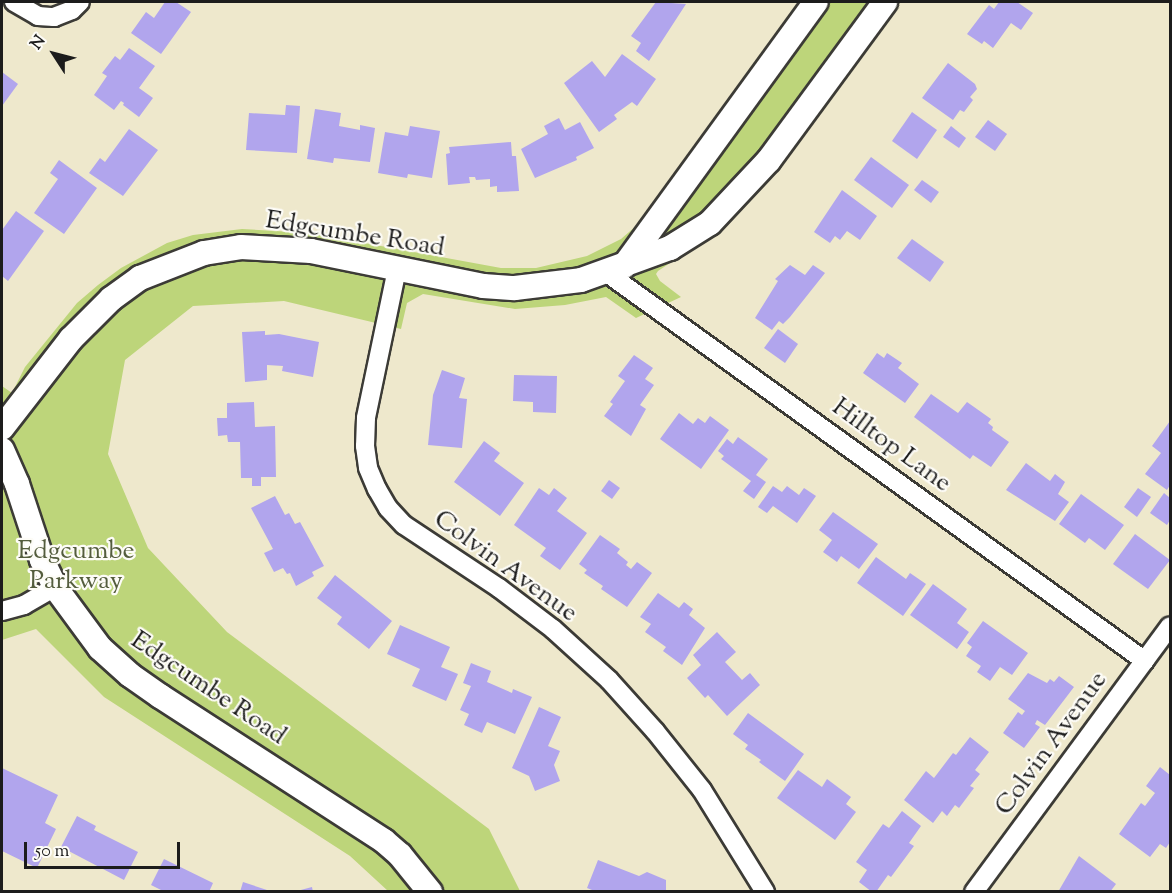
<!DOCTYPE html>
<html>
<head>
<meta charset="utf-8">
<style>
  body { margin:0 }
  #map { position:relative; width:1172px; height:893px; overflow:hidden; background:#eee8cc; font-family:"Sorts Mill Goudy",serif }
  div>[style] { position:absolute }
  .green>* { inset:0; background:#bdd57a }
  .building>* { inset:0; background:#b1a5ed }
  .roads { filter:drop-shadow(2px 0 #3c3b36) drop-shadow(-2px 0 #3c3b36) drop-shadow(0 2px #3c3b36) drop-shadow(0 -2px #3c3b36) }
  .minor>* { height:18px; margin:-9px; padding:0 9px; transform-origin:9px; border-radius:9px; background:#fff }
  .tertiary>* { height:24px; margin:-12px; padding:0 12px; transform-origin:12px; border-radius:12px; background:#fff }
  span { translate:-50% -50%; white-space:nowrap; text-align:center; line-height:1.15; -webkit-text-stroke:4.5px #fdfcf7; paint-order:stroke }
  .street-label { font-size:26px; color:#1c1c1c }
  .park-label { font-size:26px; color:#545d3d }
  .frame { position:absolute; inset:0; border:3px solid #1c1c1c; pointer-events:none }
  .north { position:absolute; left:24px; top:24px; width:60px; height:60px; -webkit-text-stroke:4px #fdfcf7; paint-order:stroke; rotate:306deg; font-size:16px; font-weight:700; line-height:24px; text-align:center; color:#1c1c1c }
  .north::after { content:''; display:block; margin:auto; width:21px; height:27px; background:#1c1c1c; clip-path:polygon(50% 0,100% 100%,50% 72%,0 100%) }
  .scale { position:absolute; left:24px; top:842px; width:156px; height:27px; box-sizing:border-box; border:3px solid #1c1c1c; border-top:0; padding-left:8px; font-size:18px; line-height:21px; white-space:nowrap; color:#1c1c1c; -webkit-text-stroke:4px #fdfcf7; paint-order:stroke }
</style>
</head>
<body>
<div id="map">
  <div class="green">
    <div style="clip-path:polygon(803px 2px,899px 2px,785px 158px,749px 200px,706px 239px,658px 271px,656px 274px,660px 281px,681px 297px,636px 318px,606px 297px,565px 305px,515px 309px,423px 294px,407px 303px,401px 329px,284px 301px,193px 306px,125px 360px,108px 454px,148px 548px,227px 632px,489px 829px,520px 891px,388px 891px,350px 856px,104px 697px,36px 629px,2px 640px,2px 386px,12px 393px,25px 367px,77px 303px,98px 285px,121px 268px,167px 243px,193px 235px,242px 229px,310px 233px,501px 268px,536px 268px,587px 256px,621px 239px,644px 219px)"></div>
  </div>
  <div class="building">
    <div style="clip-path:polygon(165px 2px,176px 2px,191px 12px,161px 54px,131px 33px,146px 12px,154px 18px)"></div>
    <div style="clip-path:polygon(656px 2px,686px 4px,649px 61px,636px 51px,641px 43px,631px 36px)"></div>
    <div style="clip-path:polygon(999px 2px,1017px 2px,1033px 13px,1021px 30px,1011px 23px,993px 48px,984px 41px,982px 44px,967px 34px,989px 5px,994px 9px)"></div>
    <div style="clip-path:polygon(129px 48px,155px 66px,139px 88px,153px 98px,139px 117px,123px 105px,124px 103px,121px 101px,114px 110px,94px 95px,107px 76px,102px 73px,115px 56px,120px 60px)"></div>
    <div style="clip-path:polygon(622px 54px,656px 79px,637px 106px,632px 102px,614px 115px,617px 119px,599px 132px,564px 83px,592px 61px,605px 77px)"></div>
    <div style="clip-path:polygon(948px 63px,975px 84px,977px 89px,970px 97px,973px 100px,964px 112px,960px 110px,953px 120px,922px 98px)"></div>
    <div style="clip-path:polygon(2px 72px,18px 84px,2px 106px)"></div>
    <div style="clip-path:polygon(286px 105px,300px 106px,297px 153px,246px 150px,249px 113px,285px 115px)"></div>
    <div style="clip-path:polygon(315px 109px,341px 113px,339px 126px,360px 130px,360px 125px,375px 128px,370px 162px,334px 158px,333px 163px,307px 159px)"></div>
    <div style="clip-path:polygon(912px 112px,937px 130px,917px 159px,892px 141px)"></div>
    <div style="clip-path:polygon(559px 118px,565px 130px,580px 122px,594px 148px,576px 157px,577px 160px,535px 178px,521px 149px,548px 134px,544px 126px)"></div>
    <div style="clip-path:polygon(988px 120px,1007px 134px,995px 151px,975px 137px)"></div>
    <div style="clip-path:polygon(410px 126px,440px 131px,432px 178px,408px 174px,407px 178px,378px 173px,385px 132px,408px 136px)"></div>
    <div style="clip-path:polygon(951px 126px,966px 138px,959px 148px,943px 137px)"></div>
    <div style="clip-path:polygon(129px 129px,158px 150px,123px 196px,89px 173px,100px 158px,105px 162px)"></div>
    <div style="clip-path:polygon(511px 142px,512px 156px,516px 156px,519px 191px,497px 192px,497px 186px,490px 187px,490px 179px,476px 180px,475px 177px,469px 177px,470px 183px,448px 185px,446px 154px,450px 153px,449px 147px)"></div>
    <div style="clip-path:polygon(871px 157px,909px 185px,892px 208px,854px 180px)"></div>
    <div style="clip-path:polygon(59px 160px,97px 188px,64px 234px,34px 213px,58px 179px,50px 173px)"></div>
    <div style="clip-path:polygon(922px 180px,939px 192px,931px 203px,914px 190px)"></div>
    <div style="clip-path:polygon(842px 190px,877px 216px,860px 240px,847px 231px,840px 240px,835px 236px,830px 243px,814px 232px)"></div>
    <div style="clip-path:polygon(16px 211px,44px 231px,8px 281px,2px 276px,2px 230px)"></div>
    <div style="clip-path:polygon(912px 239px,944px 262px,930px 282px,897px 258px)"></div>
    <div style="clip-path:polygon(790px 265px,805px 275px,813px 265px,825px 273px,790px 317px,783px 324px,779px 321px,772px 330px,755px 318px,778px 281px,775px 279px)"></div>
    <div style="clip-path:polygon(778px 329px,798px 344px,785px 363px,764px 348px)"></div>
    <div style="clip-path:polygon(265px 331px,265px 335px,279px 334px,319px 342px,313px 377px,282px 371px,283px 366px,267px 365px,267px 380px,245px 382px,242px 332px)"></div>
    <div style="clip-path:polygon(877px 353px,884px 358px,887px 353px,902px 363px,898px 368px,919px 384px,905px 403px,863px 373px)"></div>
    <div style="clip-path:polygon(634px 355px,653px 368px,645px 379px,654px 385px,640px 405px,646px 409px,631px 436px,604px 416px,613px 404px,610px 402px,625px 381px,618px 376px)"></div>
    <div style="clip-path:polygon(442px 370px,465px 378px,459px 398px,467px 399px,462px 448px,428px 445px,433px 395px)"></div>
    <div style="clip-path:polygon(514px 375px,557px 376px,556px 413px,533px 412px,533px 402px,513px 401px)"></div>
    <div style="clip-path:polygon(931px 394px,958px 413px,967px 402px,991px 419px,988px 423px,993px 427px,992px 430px,1009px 442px,991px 467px,973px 455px,970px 459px,914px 417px)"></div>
    <div style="clip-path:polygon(254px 402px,255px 427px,275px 426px,276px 477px,261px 477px,261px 486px,252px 486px,252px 478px,241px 478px,240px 442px,228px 442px,227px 435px,218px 436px,217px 418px,227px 418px,227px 403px)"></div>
    <div style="clip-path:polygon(679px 413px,693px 424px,698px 418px,705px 423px,710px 416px,729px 430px,701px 469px,660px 439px)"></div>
    <div style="clip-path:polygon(1170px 421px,1170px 485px,1167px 490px,1145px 474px,1161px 453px,1152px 446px)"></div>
    <div style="clip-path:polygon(738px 437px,768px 459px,756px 475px,766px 482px,754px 499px,743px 491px,751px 481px,721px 459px,724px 456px,718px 451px,727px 439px,733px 444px)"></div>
    <div style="clip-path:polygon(484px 441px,500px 453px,494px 461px,524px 483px,500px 516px,454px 482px)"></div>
    <div style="clip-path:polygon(1026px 463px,1050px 481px,1055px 474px,1065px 482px,1058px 494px,1069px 502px,1055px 521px,1006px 490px)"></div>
    <div style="clip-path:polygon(609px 480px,620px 488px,612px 499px,601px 491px)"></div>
    <div style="clip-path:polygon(773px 486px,782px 492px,787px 486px,799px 495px,804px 488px,816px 496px,797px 523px,773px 506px,767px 513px,758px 507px)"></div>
    <div style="clip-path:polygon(539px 488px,549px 495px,554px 488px,567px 498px,557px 511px,587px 533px,560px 570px,540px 556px,546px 548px,514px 525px)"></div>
    <div style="clip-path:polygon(1138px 488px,1151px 497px,1137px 517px,1124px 507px)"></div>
    <div style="clip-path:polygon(1164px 493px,1170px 498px,1170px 520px,1167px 525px,1150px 513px)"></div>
    <div style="clip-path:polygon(1081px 494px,1124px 525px,1105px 550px,1089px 538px,1085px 543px,1059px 524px)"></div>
    <div style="clip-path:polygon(275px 496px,285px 515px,289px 513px,295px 524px,300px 522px,324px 566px,312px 572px,314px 576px,296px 586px,290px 573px,287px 574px,283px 568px,274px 572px,264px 553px,273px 549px,251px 508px)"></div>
    <div style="clip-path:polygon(833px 512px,878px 544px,859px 569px,841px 556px,837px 562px,823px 552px,832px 540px,819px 530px)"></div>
    <div style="clip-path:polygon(1135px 534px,1170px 560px,1148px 589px,1113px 564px)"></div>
    <div style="clip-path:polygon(600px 535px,620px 549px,617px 553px,628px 562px,626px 565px,631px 569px,637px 562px,652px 573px,627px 607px,601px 589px,603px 586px,584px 573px,587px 570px,579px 564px)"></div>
    <div style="clip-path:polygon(876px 557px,906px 579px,910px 573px,926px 584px,903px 616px,857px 583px)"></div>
    <div style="clip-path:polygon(335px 575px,392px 621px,369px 649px,337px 624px,342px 617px,317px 598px)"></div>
    <div style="clip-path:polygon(933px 584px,967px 609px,957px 623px,969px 632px,957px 649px,910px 615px)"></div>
    <div style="clip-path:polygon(658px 593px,679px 608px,684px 602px,693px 609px,689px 615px,705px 628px,682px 665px,663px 651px,666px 647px,645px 632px,651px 624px,640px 617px)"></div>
    <div style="clip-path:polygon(983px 621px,1028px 653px,1012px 675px,1000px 667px,990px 681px,977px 672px,981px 666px,966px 656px,972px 647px,967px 643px)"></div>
    <div style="clip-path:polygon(400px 625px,450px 647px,441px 667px,458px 674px,446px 701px,412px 686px,420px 669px,387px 654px)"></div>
    <div style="clip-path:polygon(717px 632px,736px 652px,725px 662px,742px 680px,750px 673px,760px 685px,727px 716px,708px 695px,705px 698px,687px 678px,701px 665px,693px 655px)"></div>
    <div style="clip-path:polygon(471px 663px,491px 671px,487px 682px,512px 693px,513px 689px,532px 697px,515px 734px,487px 722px,482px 733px,464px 725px,469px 714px,460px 710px,471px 686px,463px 683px)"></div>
    <div style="clip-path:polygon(1028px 673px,1047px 683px,1050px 679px,1054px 682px,1059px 676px,1074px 687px,1045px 725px,1037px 720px,1035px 724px,1040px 727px,1024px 748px,1003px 733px,1018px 712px,1022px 715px,1025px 711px,1008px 699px)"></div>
    <div style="clip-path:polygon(539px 707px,561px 717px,548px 746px,560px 751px,554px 765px,560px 781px,535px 791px,529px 776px,512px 768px)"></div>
    <div style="clip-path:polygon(748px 713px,804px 754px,785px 781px,759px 762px,761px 760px,745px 749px,748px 745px,733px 734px)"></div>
    <div style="clip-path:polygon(970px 737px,989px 752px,975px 770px,980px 774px,970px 786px,974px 788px,959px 808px,955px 805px,947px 816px,942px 811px,933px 823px,904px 800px,926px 771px,934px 778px,953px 753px,956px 755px)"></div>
    <div style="clip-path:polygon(1160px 767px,1170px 775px,1170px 842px,1166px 848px,1160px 844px,1150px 857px,1119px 834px,1141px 803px,1145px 806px,1155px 793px,1146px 786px)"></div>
    <div style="clip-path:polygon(2px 768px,58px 795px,45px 823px,56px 829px,37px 868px,2px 851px)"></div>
    <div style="clip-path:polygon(798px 770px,822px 787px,827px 779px,851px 797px,846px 804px,856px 812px,835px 840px,777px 798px)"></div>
    <div style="clip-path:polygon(902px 811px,921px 826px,909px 843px,914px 846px,891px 877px,888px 875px,876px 892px,872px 892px,859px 882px,867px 870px,856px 862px,883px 824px,889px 828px)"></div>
    <div style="clip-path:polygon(77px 816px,96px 826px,94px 830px,138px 852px,124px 880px,61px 847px)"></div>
    <div style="clip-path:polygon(1079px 856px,1116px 884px,1110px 892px,1058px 892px)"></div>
    <div style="clip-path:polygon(164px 859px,213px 883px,209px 892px,165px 892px,151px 885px)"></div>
    <div style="clip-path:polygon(598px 860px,639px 876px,647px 872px,666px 880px,666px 890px,671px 892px,597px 892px,587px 888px)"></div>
    <div style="clip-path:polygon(243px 882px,270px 891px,270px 892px,240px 892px)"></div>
    <div style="clip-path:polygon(312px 887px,313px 892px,297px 892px,297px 891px)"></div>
  </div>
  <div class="roads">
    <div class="minor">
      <div style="left:14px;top:2px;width:28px;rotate:30deg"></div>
      <div style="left:38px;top:16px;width:16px;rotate:4deg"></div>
      <div style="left:54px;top:17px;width:19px;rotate:-21deg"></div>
      <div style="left:72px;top:10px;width:11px;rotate:-45deg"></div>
      <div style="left:397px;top:269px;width:152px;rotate:101.8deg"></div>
      <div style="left:366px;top:418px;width:28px;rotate:92deg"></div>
      <div style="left:365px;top:446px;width:22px;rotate:82deg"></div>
      <div style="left:368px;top:468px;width:23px;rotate:67deg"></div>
      <div style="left:377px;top:489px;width:22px;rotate:60deg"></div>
      <div style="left:388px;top:508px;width:23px;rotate:47deg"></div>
      <div style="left:404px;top:525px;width:114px;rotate:33.6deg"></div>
      <div style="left:499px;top:588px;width:68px;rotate:37.2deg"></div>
      <div style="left:553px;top:629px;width:76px;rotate:42.3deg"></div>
      <div style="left:609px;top:680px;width:69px;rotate:48deg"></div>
      <div style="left:655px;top:731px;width:75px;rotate:51.5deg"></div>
      <div style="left:702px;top:790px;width:120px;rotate:58.3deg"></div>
      <div style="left:607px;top:273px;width:663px;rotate:35.8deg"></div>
      <div style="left:2px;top:611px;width:23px;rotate:-15deg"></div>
      <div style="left:24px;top:605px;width:36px;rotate:-30deg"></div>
      <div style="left:974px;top:892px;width:330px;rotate:-53.6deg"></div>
    </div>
    <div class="tertiary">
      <div style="left:624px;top:266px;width:326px;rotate:-54deg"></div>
      <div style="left:2px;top:428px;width:113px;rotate:-52.2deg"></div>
      <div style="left:71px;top:339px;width:57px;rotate:-45deg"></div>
      <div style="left:111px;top:299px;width:36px;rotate:-36deg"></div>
      <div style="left:140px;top:278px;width:69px;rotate:-21.3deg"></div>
      <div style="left:204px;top:253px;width:37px;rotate:-9deg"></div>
      <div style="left:241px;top:247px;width:70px;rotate:3.3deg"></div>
      <div style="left:311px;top:251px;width:176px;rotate:11.5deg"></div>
      <div style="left:483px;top:286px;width:32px;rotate:4deg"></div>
      <div style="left:515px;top:288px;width:66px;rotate:-6.9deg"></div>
      <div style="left:581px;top:280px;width:95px;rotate:-19.8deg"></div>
      <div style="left:670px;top:248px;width:47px;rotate:-32deg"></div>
      <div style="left:710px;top:223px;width:86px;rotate:-46.9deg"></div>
      <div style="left:769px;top:160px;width:196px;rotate:-53.7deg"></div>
      <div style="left:2px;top:450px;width:37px;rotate:66deg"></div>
      <div style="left:17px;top:484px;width:80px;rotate:71.8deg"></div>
      <div style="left:42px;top:560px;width:30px;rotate:64deg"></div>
      <div style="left:55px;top:587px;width:76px;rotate:53.6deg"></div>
      <div style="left:100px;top:648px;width:40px;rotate:42deg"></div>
      <div style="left:130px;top:675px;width:37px;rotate:35deg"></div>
      <div style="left:160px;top:696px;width:267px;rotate:32.9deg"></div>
      <div style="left:384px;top:841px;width:21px;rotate:41deg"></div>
      <div style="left:400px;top:855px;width:48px;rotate:51deg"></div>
    </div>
  </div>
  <div class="street-label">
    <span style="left:355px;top:235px;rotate:9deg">Edgcumbe Road</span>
    <span style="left:891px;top:446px;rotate:36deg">Hilltop Lane</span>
    <span style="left:505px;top:567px;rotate:36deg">Colvin Avenue</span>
    <span style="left:208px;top:689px;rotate:34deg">Edgcumbe Road</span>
    <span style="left:1052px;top:744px;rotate:-54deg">Colvin Avenue</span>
  </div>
  <div class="park-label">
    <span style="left:76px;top:567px">Edgcumbe<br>Parkway</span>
  </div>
  <div class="frame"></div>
  <div class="north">N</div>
  <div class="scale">50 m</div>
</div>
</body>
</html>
